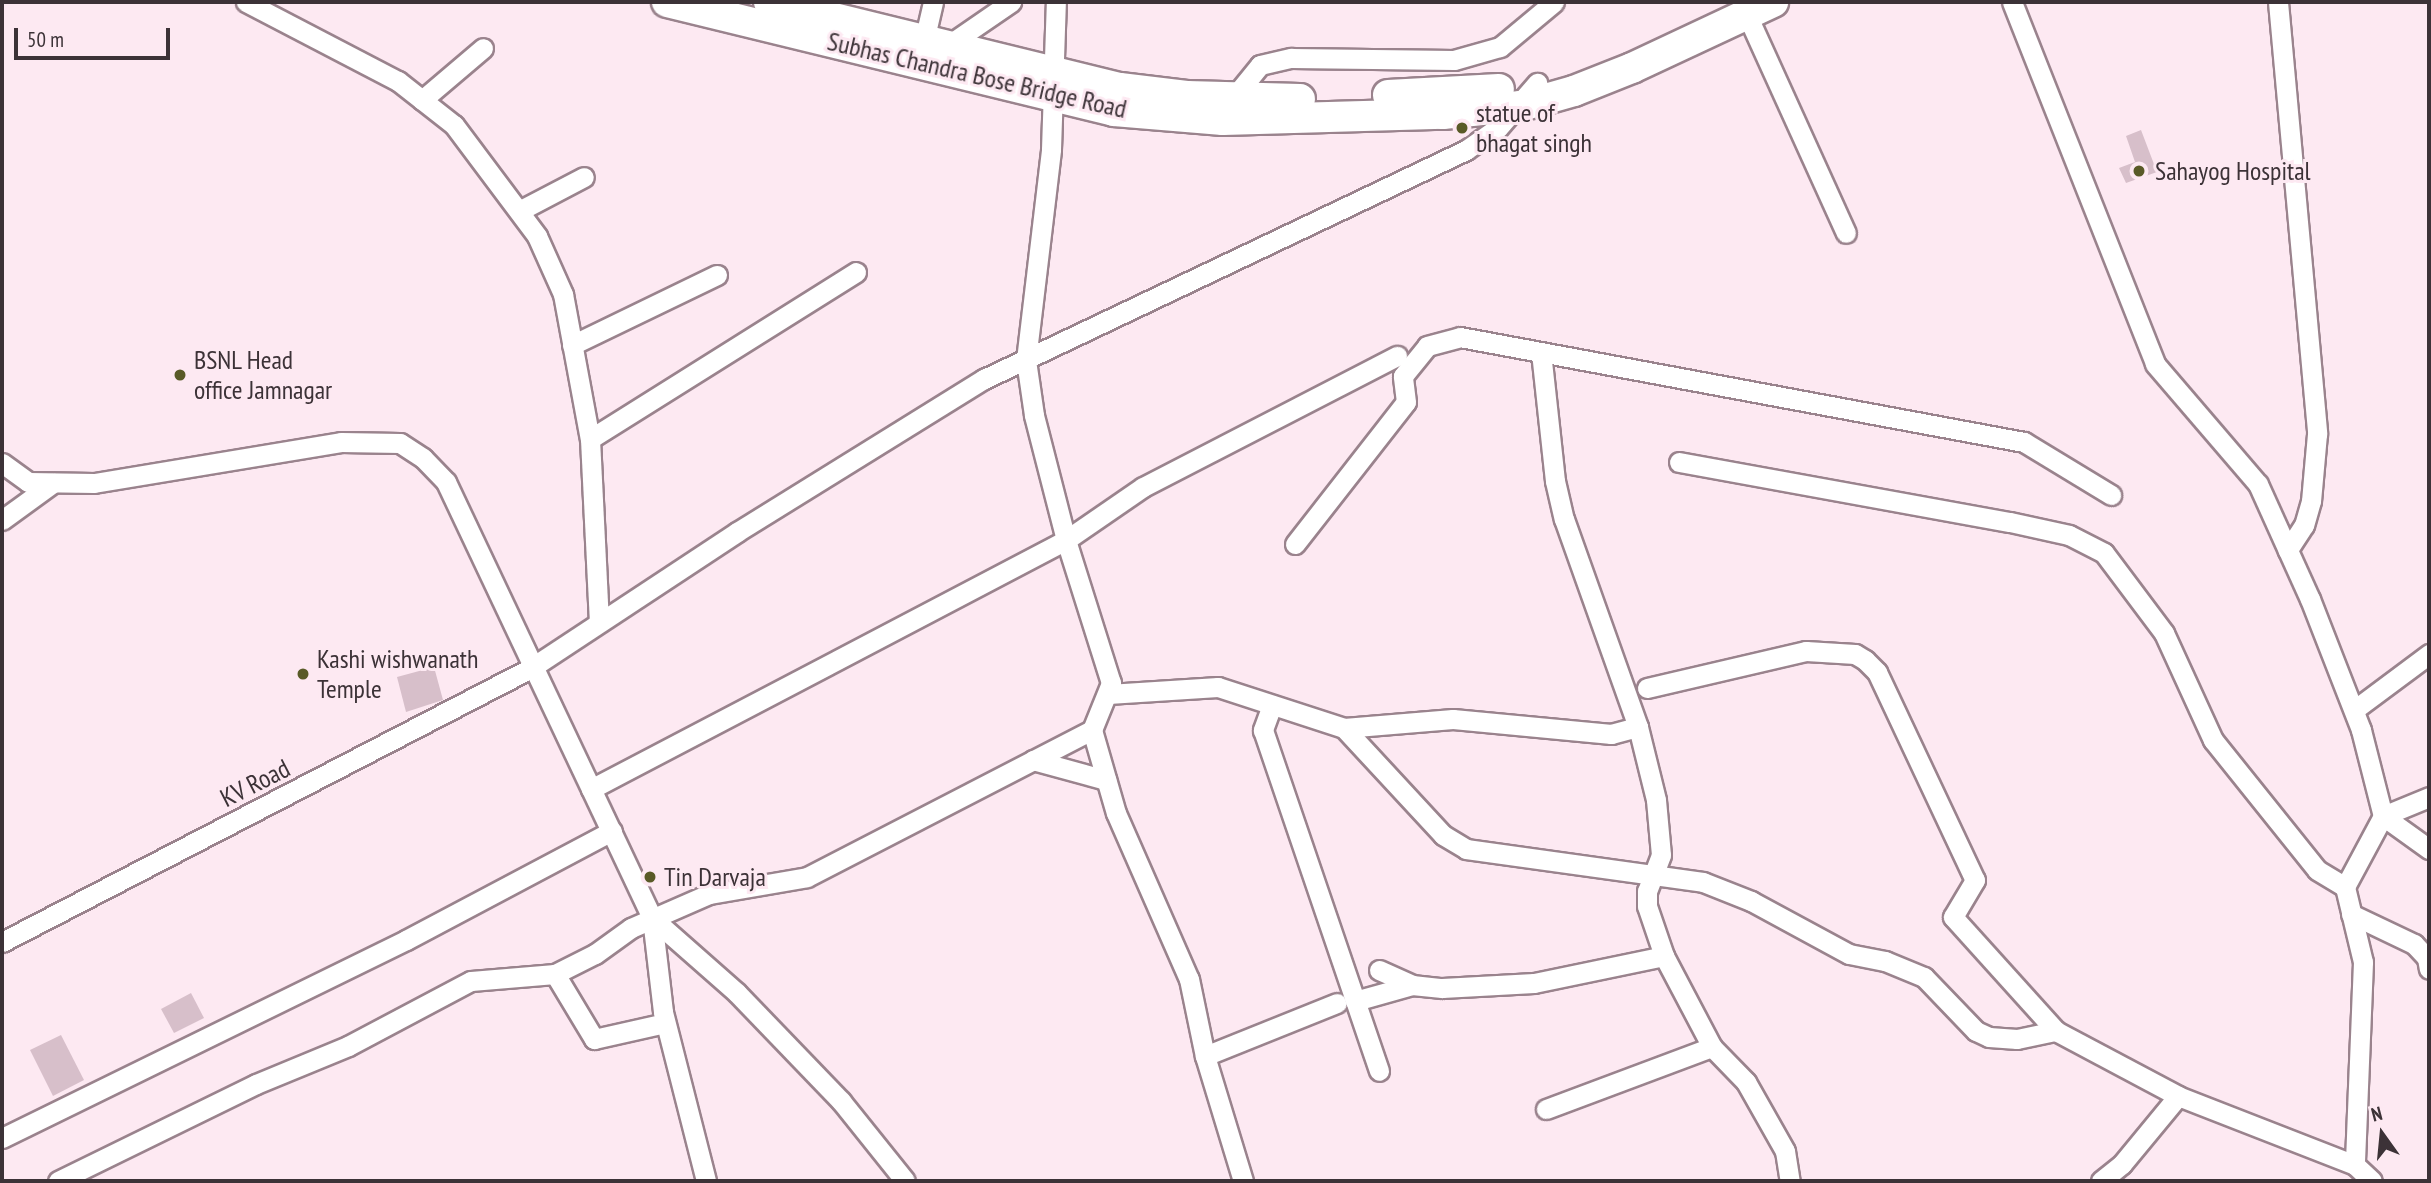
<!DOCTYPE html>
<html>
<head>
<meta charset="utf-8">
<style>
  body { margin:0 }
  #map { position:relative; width:2431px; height:1183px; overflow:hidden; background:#fde9f2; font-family:"PT Sans Narrow",sans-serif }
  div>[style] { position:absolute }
  .building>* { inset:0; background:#d7bfca }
  .roads { filter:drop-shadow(2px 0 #9a838d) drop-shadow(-2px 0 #9a838d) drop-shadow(0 2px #9a838d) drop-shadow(0 -2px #9a838d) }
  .minor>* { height:19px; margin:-9.5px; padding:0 9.5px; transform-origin:9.5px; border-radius:9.5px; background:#fff }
  .primary>* { height:30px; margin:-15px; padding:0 15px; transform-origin:15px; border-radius:15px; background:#fff }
  .dots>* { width:19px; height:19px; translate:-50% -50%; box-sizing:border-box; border:4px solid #fde9f2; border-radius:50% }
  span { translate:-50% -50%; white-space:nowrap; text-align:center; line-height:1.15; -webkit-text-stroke:6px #fde9f2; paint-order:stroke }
  .street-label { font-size:26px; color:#3c3237 }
  .poi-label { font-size:26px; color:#3c3237 }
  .left { translate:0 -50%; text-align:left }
  .frame { position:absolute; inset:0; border:4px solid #3c3237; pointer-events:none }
  .north { position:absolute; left:2347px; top:1099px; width:70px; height:70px; -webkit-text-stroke:5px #fde9f2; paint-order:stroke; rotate:345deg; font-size:19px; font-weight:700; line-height:28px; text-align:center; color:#3c3237 }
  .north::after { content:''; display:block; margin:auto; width:24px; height:32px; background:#3c3237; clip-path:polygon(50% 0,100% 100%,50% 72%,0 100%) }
  .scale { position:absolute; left:14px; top:28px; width:156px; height:32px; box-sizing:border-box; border:4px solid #3c3237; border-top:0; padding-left:9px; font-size:21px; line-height:24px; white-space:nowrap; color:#3c3237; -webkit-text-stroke:5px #fde9f2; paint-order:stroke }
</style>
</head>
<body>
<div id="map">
  <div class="building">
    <div style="clip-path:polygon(2141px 130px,2157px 172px,2126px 183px,2119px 168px,2135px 162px,2126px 136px)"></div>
    <div style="clip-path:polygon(434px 667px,443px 700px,406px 712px,397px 677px)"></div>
    <div style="clip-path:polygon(191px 993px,204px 1018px,174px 1033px,161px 1009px)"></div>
    <div style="clip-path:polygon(61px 1035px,84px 1080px,53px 1096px,30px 1050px)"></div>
  </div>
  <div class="roads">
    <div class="minor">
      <div style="left:246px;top:2px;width:171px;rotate:27.5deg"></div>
      <div style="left:398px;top:81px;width:71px;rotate:38.2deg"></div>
      <div style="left:454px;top:125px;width:139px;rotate:53.2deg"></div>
      <div style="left:537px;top:236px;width:64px;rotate:65.9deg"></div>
      <div style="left:563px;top:294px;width:147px;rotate:79.5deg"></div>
      <div style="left:590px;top:439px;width:182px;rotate:87.2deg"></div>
      <div style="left:2012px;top:2px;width:389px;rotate:68.4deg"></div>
      <div style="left:2155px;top:364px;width:158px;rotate:49.4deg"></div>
      <div style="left:2258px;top:484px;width:126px;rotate:65.7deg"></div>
      <div style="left:2310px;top:599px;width:141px;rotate:68.7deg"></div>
      <div style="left:2361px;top:730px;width:89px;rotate:75.7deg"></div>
      <div style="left:2383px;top:816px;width:81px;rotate:118.2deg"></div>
      <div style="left:2345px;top:887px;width:77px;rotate:76.5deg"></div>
      <div style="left:2363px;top:962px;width:203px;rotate:92.3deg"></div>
      <div style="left:2355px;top:1165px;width:23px;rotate:43deg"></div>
      <div style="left:2278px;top:2px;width:434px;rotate:84.8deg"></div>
      <div style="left:2317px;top:434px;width:67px;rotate:95.1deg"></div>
      <div style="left:2311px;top:501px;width:25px;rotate:106deg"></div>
      <div style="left:2304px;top:525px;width:30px;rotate:123deg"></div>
      <div style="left:1743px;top:6px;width:249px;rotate:65.6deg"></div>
      <div style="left:924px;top:41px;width:40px;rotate:-77deg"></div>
      <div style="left:947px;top:46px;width:78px;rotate:-34.5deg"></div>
      <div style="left:1234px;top:97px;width:41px;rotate:-50.9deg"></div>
      <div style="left:1260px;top:65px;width:32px;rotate:-13deg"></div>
      <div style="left:1291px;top:58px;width:163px;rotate:0.7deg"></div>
      <div style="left:1454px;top:60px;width:48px;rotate:-15.8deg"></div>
      <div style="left:1500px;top:47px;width:70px;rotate:-39.8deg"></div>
      <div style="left:422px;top:100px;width:80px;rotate:-40.4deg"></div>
      <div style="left:519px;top:211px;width:73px;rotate:-27.6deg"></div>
      <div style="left:572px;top:345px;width:161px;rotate:-25.8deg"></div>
      <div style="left:1541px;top:352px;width:130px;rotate:83.8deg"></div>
      <div style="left:1555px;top:481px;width:39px;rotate:77deg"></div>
      <div style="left:1564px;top:519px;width:221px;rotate:70.4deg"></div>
      <div style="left:1638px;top:727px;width:75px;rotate:76.1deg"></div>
      <div style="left:1656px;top:800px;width:55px;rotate:84.8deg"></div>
      <div style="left:1661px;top:855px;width:39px;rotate:111deg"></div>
      <div style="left:1647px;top:891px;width:15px;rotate:90deg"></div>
      <div style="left:1647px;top:906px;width:53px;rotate:71.2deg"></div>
      <div style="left:1664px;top:956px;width:103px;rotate:62.2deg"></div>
      <div style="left:1712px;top:1047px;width:49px;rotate:45.8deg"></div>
      <div style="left:1746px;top:1082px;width:79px;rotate:60.5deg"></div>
      <div style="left:1785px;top:1151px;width:30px;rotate:81deg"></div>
      <div style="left:590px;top:439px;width:314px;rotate:-32.1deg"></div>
      <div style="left:1679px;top:462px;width:336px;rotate:10.3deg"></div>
      <div style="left:2010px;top:522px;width:60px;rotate:12.4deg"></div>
      <div style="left:2069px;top:535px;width:39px;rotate:27deg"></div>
      <div style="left:2104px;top:553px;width:100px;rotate:53.1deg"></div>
      <div style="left:2164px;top:633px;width:118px;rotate:65.4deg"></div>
      <div style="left:2213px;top:740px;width:166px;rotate:51.3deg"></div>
      <div style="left:2317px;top:870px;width:33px;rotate:31deg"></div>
      <div style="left:2px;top:463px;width:32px;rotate:36deg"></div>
      <div style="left:28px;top:482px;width:66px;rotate:0.9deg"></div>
      <div style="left:94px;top:483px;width:250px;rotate:-9.4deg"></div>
      <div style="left:341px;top:442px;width:59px;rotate:1deg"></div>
      <div style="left:400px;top:443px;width:27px;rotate:33deg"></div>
      <div style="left:423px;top:458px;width:33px;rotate:46deg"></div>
      <div style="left:446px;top:482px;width:482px;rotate:64.7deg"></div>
      <div style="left:652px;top:918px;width:95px;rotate:83.3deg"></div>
      <div style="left:663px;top:1012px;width:174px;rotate:75.7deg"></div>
      <div style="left:2px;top:520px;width:63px;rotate:-36deg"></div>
      <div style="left:1295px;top:544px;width:180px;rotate:-52deg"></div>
      <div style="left:1406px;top:402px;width:26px;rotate:-97deg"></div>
      <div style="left:1403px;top:376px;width:38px;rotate:-51deg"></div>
      <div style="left:1427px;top:346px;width:34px;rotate:-15deg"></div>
      <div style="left:1460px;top:337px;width:574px;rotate:10.55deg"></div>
      <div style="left:2024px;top:442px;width:102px;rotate:31.3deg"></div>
      <div style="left:1647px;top:688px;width:163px;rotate:-13.1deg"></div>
      <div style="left:1806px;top:651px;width:49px;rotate:3.5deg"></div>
      <div style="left:1855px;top:654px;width:12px;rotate:31deg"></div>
      <div style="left:1865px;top:660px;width:17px;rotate:45deg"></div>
      <div style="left:1877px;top:672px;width:230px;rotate:64.8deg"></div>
      <div style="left:1975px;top:880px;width:43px;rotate:120.7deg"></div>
      <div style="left:1953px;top:917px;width:154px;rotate:47.9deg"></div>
      <div style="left:2056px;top:1031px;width:138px;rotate:28deg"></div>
      <div style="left:2178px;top:1096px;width:190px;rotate:21.3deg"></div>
      <div style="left:1108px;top:694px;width:110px;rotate:-3.6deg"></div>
      <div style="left:1218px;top:687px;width:133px;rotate:18deg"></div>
      <div style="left:1344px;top:728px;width:146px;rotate:47.2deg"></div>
      <div style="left:1443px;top:835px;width:27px;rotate:31deg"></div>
      <div style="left:1466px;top:849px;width:239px;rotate:7.9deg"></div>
      <div style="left:1703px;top:882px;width:52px;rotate:21.6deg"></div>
      <div style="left:1751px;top:901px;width:111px;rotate:28.4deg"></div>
      <div style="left:1849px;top:954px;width:37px;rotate:11deg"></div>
      <div style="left:1885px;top:961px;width:42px;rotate:22.3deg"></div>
      <div style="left:1924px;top:977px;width:75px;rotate:46.1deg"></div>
      <div style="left:1976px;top:1031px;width:14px;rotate:25deg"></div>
      <div style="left:1989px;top:1037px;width:28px;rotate:4deg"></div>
      <div style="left:2017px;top:1039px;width:40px;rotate:-12deg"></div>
      <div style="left:1272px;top:705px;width:27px;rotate:110deg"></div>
      <div style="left:1263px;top:730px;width:360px;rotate:71.2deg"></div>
      <div style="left:2354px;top:710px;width:94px;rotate:-36.7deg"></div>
      <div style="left:1344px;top:728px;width:109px;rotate:-4.7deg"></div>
      <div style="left:1453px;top:719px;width:159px;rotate:5.4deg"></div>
      <div style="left:1611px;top:734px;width:28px;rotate:-15deg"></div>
      <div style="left:1092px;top:730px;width:86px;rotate:73.9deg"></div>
      <div style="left:1116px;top:813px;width:181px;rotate:66.3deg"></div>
      <div style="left:1189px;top:979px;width:79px;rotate:78.3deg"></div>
      <div style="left:1205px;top:1056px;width:131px;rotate:73.1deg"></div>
      <div style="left:1033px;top:760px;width:76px;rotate:15.3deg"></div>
      <div style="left:591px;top:789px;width:536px;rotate:-27.66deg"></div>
      <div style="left:1066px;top:540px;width:93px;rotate:-34.5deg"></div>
      <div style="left:1143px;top:487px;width:286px;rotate:-27.3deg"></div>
      <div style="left:2383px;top:816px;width:57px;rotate:35.7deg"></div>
      <div style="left:2383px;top:816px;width:50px;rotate:-22.4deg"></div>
      <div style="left:2351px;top:914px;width:70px;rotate:25.5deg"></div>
      <div style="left:2414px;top:944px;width:19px;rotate:47deg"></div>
      <div style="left:2427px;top:958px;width:11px;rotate:80deg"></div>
      <div style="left:652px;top:918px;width:113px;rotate:41.4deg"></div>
      <div style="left:737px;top:993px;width:150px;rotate:46.1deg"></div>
      <div style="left:841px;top:1101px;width:102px;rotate:51.3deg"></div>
      <div style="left:2px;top:942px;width:596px;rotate:-27.38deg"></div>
      <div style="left:531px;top:668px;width:247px;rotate:-33.4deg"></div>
      <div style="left:737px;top:532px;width:291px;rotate:-31.8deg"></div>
      <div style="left:984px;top:379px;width:534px;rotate:-25.41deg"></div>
      <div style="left:1466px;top:150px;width:39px;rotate:-35deg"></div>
      <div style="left:1498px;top:128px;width:60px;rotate:-49.1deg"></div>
      <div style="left:1379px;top:970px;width:36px;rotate:24deg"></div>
      <div style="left:1412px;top:985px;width:30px;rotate:6deg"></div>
      <div style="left:1442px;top:988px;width:92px;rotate:-3.1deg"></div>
      <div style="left:1534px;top:983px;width:133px;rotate:-11.7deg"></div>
      <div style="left:555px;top:974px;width:76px;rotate:59deg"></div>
      <div style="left:594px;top:1039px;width:73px;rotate:-12.7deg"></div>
      <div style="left:1355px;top:1001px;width:59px;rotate:-15.7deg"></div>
      <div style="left:1205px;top:1056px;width:142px;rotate:-21.9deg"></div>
      <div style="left:1546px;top:1109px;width:177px;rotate:-20.5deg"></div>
      <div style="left:2px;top:1138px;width:450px;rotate:-26.1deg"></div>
      <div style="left:406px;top:940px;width:233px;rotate:-27.9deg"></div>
      <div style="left:58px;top:1181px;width:220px;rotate:-26.1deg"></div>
      <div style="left:256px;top:1084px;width:100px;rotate:-22.4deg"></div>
      <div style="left:348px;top:1046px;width:139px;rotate:-27.9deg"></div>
      <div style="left:471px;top:981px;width:84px;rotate:-4.8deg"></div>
      <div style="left:555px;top:974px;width:45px;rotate:-26.6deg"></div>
      <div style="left:595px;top:954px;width:44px;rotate:-35.8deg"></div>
      <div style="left:631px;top:928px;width:85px;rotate:-23.6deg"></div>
      <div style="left:709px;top:894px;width:99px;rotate:-9.8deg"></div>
      <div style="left:807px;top:877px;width:321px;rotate:-27.3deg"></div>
      <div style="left:1092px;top:730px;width:51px;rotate:-68deg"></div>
      <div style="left:1111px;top:683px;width:150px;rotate:-107.5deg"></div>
      <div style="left:1066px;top:540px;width:129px;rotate:-104.4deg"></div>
      <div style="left:1034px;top:415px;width:56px;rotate:-98.3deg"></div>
      <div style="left:1026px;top:360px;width:212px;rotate:-83.2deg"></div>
      <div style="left:1051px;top:149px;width:147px;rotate:-88.1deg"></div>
      <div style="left:2101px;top:1181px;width:27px;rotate:-39deg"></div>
      <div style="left:2122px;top:1164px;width:88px;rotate:-50.5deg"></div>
    </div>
    <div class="primary">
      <div style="left:667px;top:2px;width:460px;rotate:13.7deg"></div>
      <div style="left:1114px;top:111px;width:109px;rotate:4.7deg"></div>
      <div style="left:1223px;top:120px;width:220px;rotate:-1.6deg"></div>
      <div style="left:1443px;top:114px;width:78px;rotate:-5.9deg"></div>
      <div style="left:1521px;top:106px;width:55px;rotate:-15.8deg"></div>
      <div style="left:1574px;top:91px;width:62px;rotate:-21.6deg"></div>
      <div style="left:1632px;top:68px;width:156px;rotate:-25.1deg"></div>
      <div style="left:769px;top:2px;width:361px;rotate:13.8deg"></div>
      <div style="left:1120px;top:88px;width:67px;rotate:6.8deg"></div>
      <div style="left:1187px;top:96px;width:113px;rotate:1.5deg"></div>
      <div style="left:1388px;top:95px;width:111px;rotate:-3.1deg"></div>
    </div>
  </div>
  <div class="dots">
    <div style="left:1462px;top:128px;background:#595a27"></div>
    <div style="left:2139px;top:171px;background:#595a27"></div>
    <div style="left:180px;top:375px;background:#595a27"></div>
    <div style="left:303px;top:674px;background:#595a27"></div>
    <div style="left:650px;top:877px;background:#595a27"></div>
  </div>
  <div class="street-label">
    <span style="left:977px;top:75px;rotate:13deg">Subhas Chandra Bose Bridge Road</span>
    <span style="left:255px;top:783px;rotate:-27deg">KV Road</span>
  </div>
  <div class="poi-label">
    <span class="left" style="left:1476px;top:128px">statue of<br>bhagat singh</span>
    <span class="left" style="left:2155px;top:171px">Sahayog Hospital</span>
    <span class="left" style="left:194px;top:375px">BSNL Head<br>office Jamnagar</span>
    <span class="left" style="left:317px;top:674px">Kashi wishwanath<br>Temple</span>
    <span class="left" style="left:664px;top:877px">Tin Darvaja</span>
  </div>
  <div class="frame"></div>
  <div class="north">N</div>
  <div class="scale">50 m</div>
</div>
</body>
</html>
